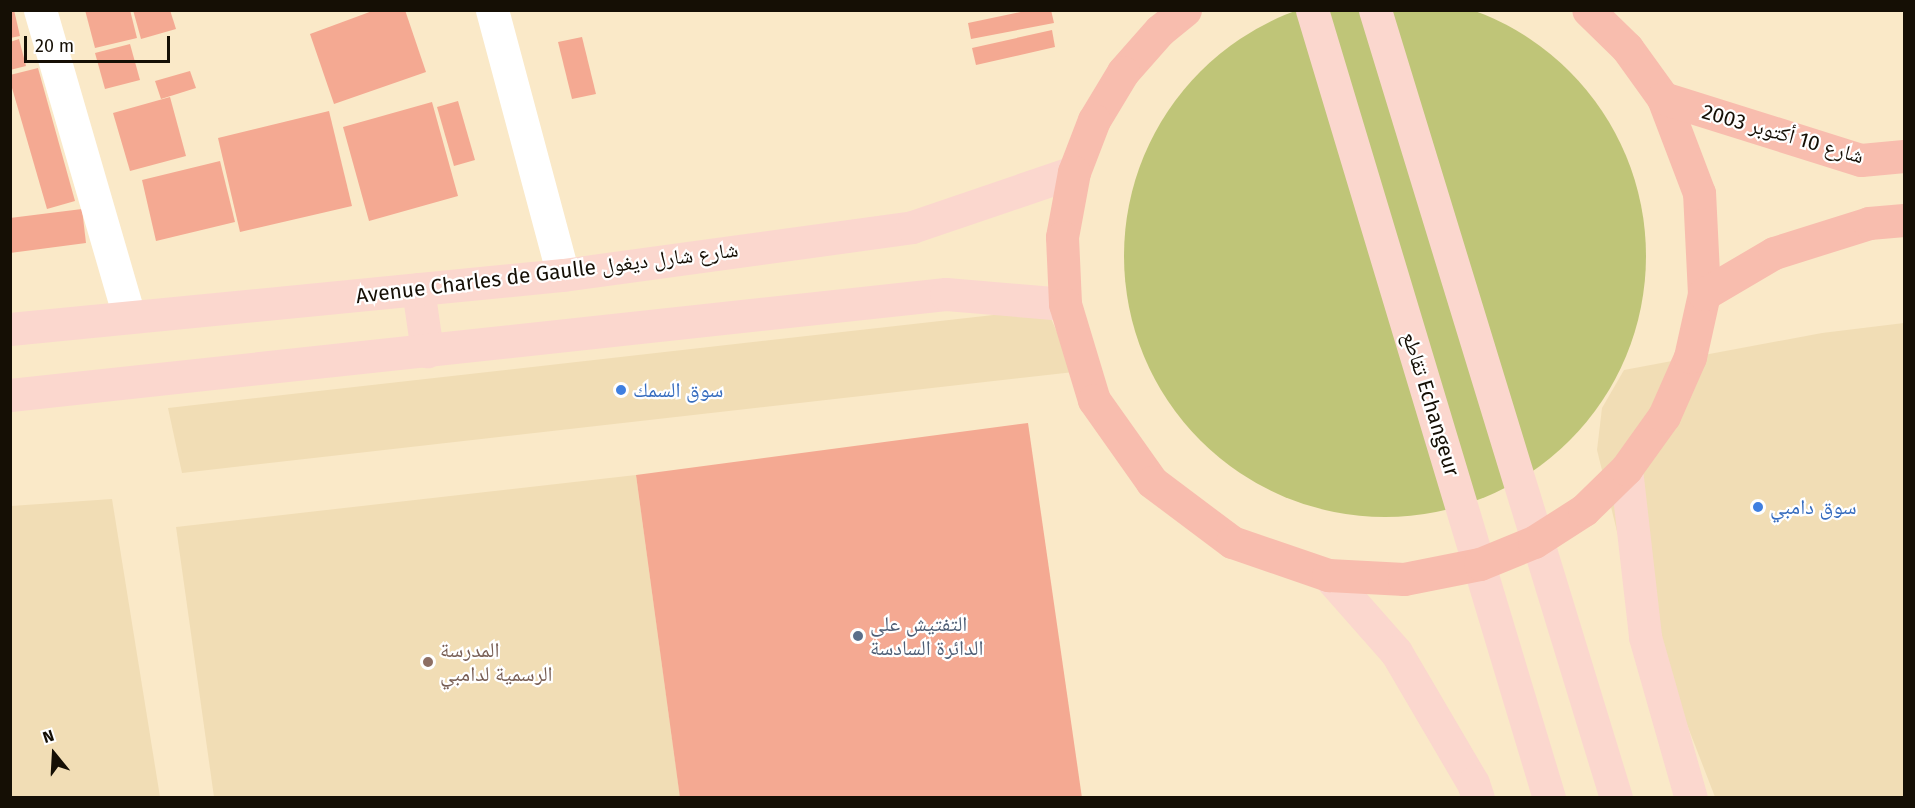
<!DOCTYPE html>
<html>
<head>
<meta charset="utf-8">
<style>
  body { margin:0 }
  #map { position:relative; width:1915px; height:808px; overflow:hidden; background:#fae9c8; font-family:"Fira Sans","Noto Naskh Arabic",sans-serif }
  div>[style] { position:absolute }
  .built>* { inset:0; background:#f1ddb5 }
  .green>* { inset:0; background:#bfc578 }
  .round { border-radius:50% }
  .building>* { inset:0; background:#f4a992 }
  .minor>* { height:33px; margin:-16.5px; padding:0 16.5px; transform-origin:16.5px; border-radius:16.5px; background:#fff }
  .major>* { height:33px; margin:-16.5px; padding:0 16.5px; transform-origin:16.5px; border-radius:16.5px; background:#fbd7ce }
  .highway>* { height:33px; margin:-16.5px; padding:0 16.5px; transform-origin:16.5px; border-radius:16.5px; background:#f8bdae }
  .dots>* { width:16px; height:16px; translate:-50% -50%; box-sizing:border-box; border:3px solid #fff; border-radius:50% }
  span { translate:-50% -50%; white-space:nowrap; text-align:center; line-height:1.15; -webkit-text-stroke:4.5px #fff; paint-order:stroke }
  .street-label { font-size:21px; color:#150f05 }
  .shop-label { font-size:21px; color:#366cbe }
  .left { translate:0 -50%; text-align:left }
  .service-label { font-size:21px; color:#4e5e75 }
  .education-label { font-size:21px; color:#785e54 }
  .frame { position:absolute; inset:0; border:12px solid #150f05; pointer-events:none }
  .north { position:absolute; left:24px; top:724px; width:60px; height:60px; -webkit-text-stroke:4px #fff; paint-order:stroke; rotate:342deg; font-size:16px; font-weight:700; line-height:24px; text-align:center; color:#150f05 }
  .north::after { content:''; display:block; margin:auto; width:21px; height:27px; background:#150f05; clip-path:polygon(50% 0,100% 100%,50% 72%,0 100%) }
  .scale { position:absolute; left:24px; top:36px; width:146px; height:27px; box-sizing:border-box; border:3px solid #150f05; border-top:0; padding-left:8px; font-size:18px; line-height:21px; white-space:nowrap; color:#150f05; -webkit-text-stroke:4px #fff; paint-order:stroke }
</style>
</head>
<body>
<div id="map">
  <div class="built">
    <div style="clip-path:polygon(1047px 309px,1074px 372px,182px 473px,168px 408px)"></div>
    <div style="clip-path:polygon(1904px 323px,1904px 797px,1715px 797px,1625px 564px,1597px 450px,1602px 408px,1624px 370px,1822px 333px)"></div>
    <div style="clip-path:polygon(636px 475px,680px 797px,214px 797px,176px 527px)"></div>
    <div style="clip-path:polygon(112px 499px,160px 797px,11px 797px,11px 506px)"></div>
  </div>
  <div class="green">
    <div class="round" style="left:1124px;top:-5px;width:522px;height:522px"></div>
  </div>
  <div class="building">
    <div style="clip-path:polygon(10px 10px,14px 10px,20px 36px,10px 38px)"></div>
    <div style="clip-path:polygon(85px 10px,130px 10px,137px 38px,95px 48px)"></div>
    <div style="clip-path:polygon(133px 10px,170px 10px,176px 29px,141px 39px)"></div>
    <div style="clip-path:polygon(375px 10px,405px 10px,426px 72px,334px 104px,310px 34px)"></div>
    <div style="clip-path:polygon(1030px 10px,1051px 10px,1054px 23px,971px 39px,968px 23px)"></div>
    <div style="clip-path:polygon(1052px 30px,1055px 47px,976px 65px,972px 48px)"></div>
    <div style="clip-path:polygon(582px 37px,596px 94px,572px 99px,558px 42px)"></div>
    <div style="clip-path:polygon(19px 39px,26px 66px,10px 70px,10px 42px)"></div>
    <div style="clip-path:polygon(130px 44px,140px 80px,105px 89px,95px 53px)"></div>
    <div style="clip-path:polygon(38px 68px,75px 201px,47px 209px,10px 81px,10px 75px)"></div>
    <div style="clip-path:polygon(190px 71px,196px 88px,161px 99px,155px 81px)"></div>
    <div style="clip-path:polygon(170px 97px,186px 156px,130px 171px,113px 113px)"></div>
    <div style="clip-path:polygon(458px 101px,475px 160px,454px 166px,437px 107px)"></div>
    <div style="clip-path:polygon(432px 102px,458px 196px,369px 221px,343px 127px)"></div>
    <div style="clip-path:polygon(329px 111px,352px 206px,240px 232px,218px 138px)"></div>
    <div style="clip-path:polygon(220px 161px,235px 222px,156px 241px,142px 180px)"></div>
    <div style="clip-path:polygon(82px 209px,86px 243px,10px 253px,10px 218px)"></div>
    <div style="clip-path:polygon(1028px 423px,1082px 798px,680px 798px,636px 475px)"></div>
  </div>
  <div class="minor">
    <div style="left:40px;top:10px;width:319px;rotate:73.8deg"></div>
    <div style="left:492px;top:10px;width:274px;rotate:75deg"></div>
  </div>
  <div class="major">
    <div style="left:1312px;top:10px;width:823px;rotate:73.26deg"></div>
    <div style="left:1375px;top:10px;width:824px;rotate:72.99deg"></div>
    <div style="left:418px;top:289px;width:63px;rotate:81.7deg"></div>
    <div style="left:10px;top:329px;width:556px;rotate:-5.58deg"></div>
    <div style="left:563px;top:275px;width:352px;rotate:-7.8deg"></div>
    <div style="left:912px;top:227px;width:171px;rotate:-18.8deg"></div>
    <div style="left:10px;top:395px;width:941px;rotate:-6.16deg"></div>
    <div style="left:946px;top:294px;width:119px;rotate:4.8deg"></div>
    <div style="left:1626px;top:469px;width:169px;rotate:83.5deg"></div>
    <div style="left:1645px;top:637px;width:167px;rotate:74.1deg"></div>
    <div style="left:1328px;top:575px;width:103px;rotate:48.6deg"></div>
    <div style="left:1396px;top:652px;width:152px;rotate:59.6deg"></div>
    <div style="left:1473px;top:783px;width:16px;rotate:72deg"></div>
  </div>
  <div class="highway">
    <div style="left:1185px;top:10px;width:32px;rotate:141deg"></div>
    <div style="left:1160px;top:30px;width:56px;rotate:131.4deg"></div>
    <div style="left:1123px;top:72px;width:56px;rotate:121.1deg"></div>
    <div style="left:1094px;top:120px;width:56px;rotate:111deg"></div>
    <div style="left:1074px;top:172px;width:66px;rotate:100.5deg"></div>
    <div style="left:1062px;top:237px;width:67px;rotate:87.4deg"></div>
    <div style="left:1065px;top:304px;width:100px;rotate:73.2deg"></div>
    <div style="left:1094px;top:400px;width:100px;rotate:54.7deg"></div>
    <div style="left:1152px;top:482px;width:100px;rotate:36.9deg"></div>
    <div style="left:1232px;top:542px;width:102px;rotate:19deg"></div>
    <div style="left:1328px;top:575px;width:76px;rotate:3deg"></div>
    <div style="left:1404px;top:579px;width:77px;rotate:-11.2deg"></div>
    <div style="left:1480px;top:564px;width:58px;rotate:-22.2deg"></div>
    <div style="left:1534px;top:542px;width:59px;rotate:-32.6deg"></div>
    <div style="left:1584px;top:510px;width:59px;rotate:-44.3deg"></div>
    <div style="left:1626px;top:469px;width:65px;rotate:-54.4deg"></div>
    <div style="left:1664px;top:416px;width:64px;rotate:-66.2deg"></div>
    <div style="left:1690px;top:357px;width:65px;rotate:-77.5deg"></div>
    <div style="left:1704px;top:294px;width:101px;rotate:-92.8deg"></div>
    <div style="left:1699px;top:193px;width:102px;rotate:-110.8deg"></div>
    <div style="left:1663px;top:98px;width:62px;rotate:-125.8deg"></div>
    <div style="left:1627px;top:48px;width:54px;rotate:-135.7deg"></div>
    <div style="left:1663px;top:98px;width:207px;rotate:17.4deg"></div>
    <div style="left:1861px;top:160px;width:43px;rotate:-5.3deg"></div>
    <div style="left:1704px;top:294px;width:81px;rotate:-30.4deg"></div>
    <div style="left:1774px;top:253px;width:100px;rotate:-17.5deg"></div>
    <div style="left:1869px;top:223px;width:35px;rotate:-5deg"></div>
  </div>
  <div class="dots">
    <div style="left:621px;top:390px;background:#3f7fe0"></div>
    <div style="left:1758px;top:507px;background:#3f7fe0"></div>
    <div style="left:858px;top:636px;background:#5c6f8a"></div>
    <div style="left:428px;top:662px;background:#8d6e63"></div>
  </div>
  <div class="street-label">
    <span style="left:1783px;top:134px;rotate:16deg">شارع 10 أكتوبر 2003</span>
    <span style="left:547px;top:273px;rotate:-7deg">Avenue Charles de Gaulle شارع شارل ديغول</span>
    <span style="left:1431px;top:404px;rotate:73deg">تقاطع Echangeur</span>
  </div>
  <div class="shop-label">
    <span class="left" style="left:633px;top:390px">سوق السمك</span>
    <span class="left" style="left:1770px;top:507px">سوق دامبي</span>
  </div>
  <div class="service-label">
    <span class="left" style="left:870px;top:636px">التفتيش على<br>الدائرة السادسة</span>
  </div>
  <div class="education-label">
    <span class="left" style="left:440px;top:662px">المدرسة<br>الرسمية لدامبي</span>
  </div>
  <div class="frame"></div>
  <div class="north">N</div>
  <div class="scale">20 m</div>
</div>
</body>
</html>
